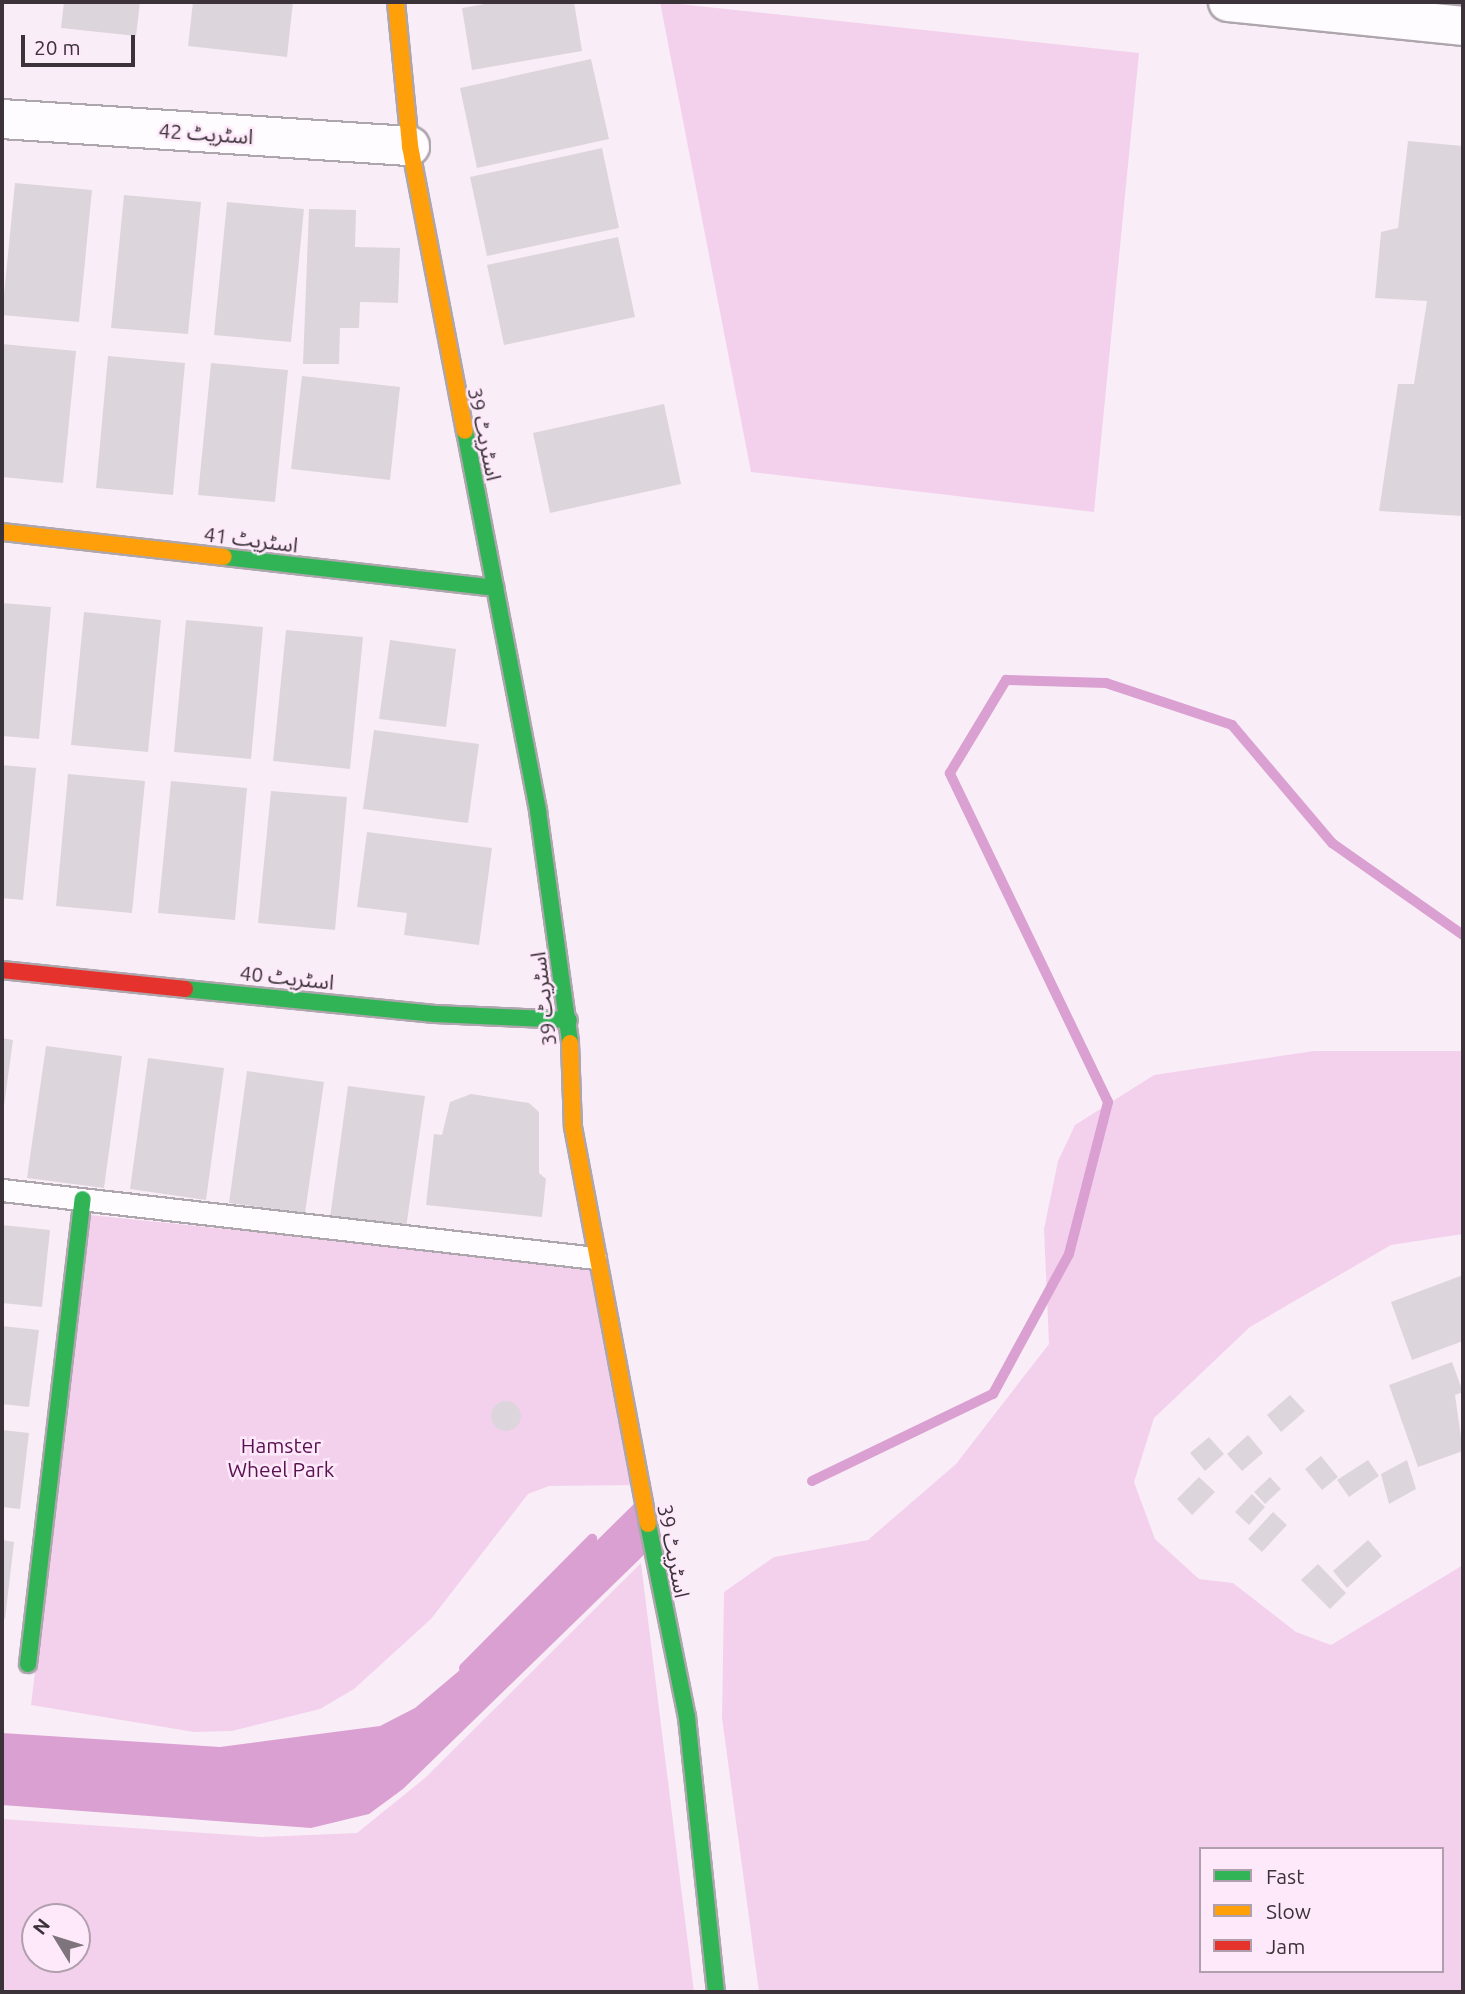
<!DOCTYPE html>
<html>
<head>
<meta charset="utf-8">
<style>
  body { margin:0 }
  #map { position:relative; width:1465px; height:1994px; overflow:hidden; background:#f9eef7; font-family:Ubuntu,"Noto Sans Arabic",sans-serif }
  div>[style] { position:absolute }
  .green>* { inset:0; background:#f3d1ed }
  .water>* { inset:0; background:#daa0d1 }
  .stream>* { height:10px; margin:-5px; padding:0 5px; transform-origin:5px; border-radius:5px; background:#daa0d1 }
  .building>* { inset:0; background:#ddd5dc }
  .round { border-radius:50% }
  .roads { filter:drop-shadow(2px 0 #aea6ad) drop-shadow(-2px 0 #aea6ad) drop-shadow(0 2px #aea6ad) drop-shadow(0 -2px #aea6ad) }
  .lane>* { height:21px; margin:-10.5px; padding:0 10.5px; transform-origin:10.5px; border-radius:10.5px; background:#fefcfe }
  .street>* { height:38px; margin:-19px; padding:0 19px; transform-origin:19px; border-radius:19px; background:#fefcfe }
  .fast>* { height:16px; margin:-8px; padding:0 8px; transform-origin:8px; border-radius:8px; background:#30b455 }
  .slow>* { height:16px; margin:-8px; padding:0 8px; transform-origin:8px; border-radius:8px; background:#ff9f0a }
  .jam>* { height:16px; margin:-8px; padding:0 8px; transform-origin:8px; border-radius:8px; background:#e5322d }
  span { translate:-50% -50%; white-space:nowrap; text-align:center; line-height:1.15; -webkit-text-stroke:5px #fee9fa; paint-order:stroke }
  .street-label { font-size:21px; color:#3b3339 }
  .park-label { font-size:21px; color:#591151 }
  .frame { position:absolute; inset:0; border:4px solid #3b3339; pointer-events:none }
  .legend { position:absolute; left:1199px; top:1847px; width:245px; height:126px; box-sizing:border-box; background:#fee9fa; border:2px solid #b0a0ad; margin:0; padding:9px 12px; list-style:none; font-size:21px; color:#3b3339 }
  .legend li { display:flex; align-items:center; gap:14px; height:35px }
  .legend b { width:35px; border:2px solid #b0a0ad }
  .north { position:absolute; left:21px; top:1903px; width:70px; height:70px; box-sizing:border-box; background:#fee9fa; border:2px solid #b0a0ad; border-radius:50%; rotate:308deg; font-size:19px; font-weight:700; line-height:28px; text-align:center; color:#3b3339 }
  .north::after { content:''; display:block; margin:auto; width:24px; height:32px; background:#7e747c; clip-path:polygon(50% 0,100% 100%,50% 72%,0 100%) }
  .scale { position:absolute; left:21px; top:35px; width:114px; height:32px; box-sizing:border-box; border:4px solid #3b3339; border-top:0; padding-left:9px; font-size:21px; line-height:24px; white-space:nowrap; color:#3b3339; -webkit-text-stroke:5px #fee9fa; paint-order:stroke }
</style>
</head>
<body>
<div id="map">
  <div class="green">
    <div style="clip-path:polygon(660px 2px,1139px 53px,1094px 512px,751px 472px)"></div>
    <div style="clip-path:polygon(evenodd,1314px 1051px,1463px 1051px,1463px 1234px,1391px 1245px,1250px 1327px,1154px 1418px,1134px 1482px,1155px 1539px,1199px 1579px,1233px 1583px,1296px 1632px,1331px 1645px,1463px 1565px,1463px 1992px,759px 1992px,722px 1718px,724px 1592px,774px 1557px,868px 1540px,956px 1464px,1049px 1344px,1044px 1229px,1058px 1161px,1075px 1125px,1154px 1075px,1314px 1051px,1201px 1849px,1442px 1849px,1442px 1971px,1201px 1971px,1201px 1849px)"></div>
    <div style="clip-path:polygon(90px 1215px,597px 1267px,640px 1485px,549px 1486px,528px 1494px,431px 1619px,354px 1689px,320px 1709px,232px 1731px,194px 1732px,31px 1705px)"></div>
    <div style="clip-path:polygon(evenodd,641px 1563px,694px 1992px,2px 1992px,2px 1819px,262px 1837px,357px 1833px,425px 1778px,641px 1563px,35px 1917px,77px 1917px,77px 1959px,35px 1959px,35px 1917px)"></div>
  </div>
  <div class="water">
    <div style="clip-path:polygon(642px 1496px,652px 1547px,403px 1789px,369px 1814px,311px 1828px,2px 1805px,2px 1733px,220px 1747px,380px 1726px,415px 1708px,499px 1637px)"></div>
  </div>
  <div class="stream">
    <div style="left:812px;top:1481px;width:201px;rotate:-25.7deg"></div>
    <div style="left:993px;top:1394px;width:159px;rotate:-61.5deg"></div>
    <div style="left:1069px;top:1254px;width:157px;rotate:-75.6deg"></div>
    <div style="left:1108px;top:1102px;width:365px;rotate:-115.7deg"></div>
    <div style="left:950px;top:773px;width:109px;rotate:-58.9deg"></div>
    <div style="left:1006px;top:680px;width:100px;rotate:1.7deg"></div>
    <div style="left:1106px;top:683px;width:133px;rotate:18.4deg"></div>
    <div style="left:1232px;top:725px;width:155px;rotate:49.7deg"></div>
    <div style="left:1332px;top:843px;width:160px;rotate:35.1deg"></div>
    <div style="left:464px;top:1668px;width:182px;rotate:-45.2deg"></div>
  </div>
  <div class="building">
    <div style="clip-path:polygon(64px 2px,140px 2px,136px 36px,61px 28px)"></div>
    <div style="clip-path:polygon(193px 2px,293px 2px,287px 57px,188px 46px)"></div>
    <div style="clip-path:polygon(496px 2px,574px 2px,582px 51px,472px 70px,462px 8px)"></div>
    <div style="clip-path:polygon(591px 59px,609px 139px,477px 168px,460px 88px)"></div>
    <div style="clip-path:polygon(1408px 141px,1463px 146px,1463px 516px,1379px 511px,1398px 384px,1414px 384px,1427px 301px,1375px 298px,1381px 232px,1398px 228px)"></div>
    <div style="clip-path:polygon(602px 148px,619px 228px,487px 256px,470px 177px)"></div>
    <div style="clip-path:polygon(15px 183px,92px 190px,79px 322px,2px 315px)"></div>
    <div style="clip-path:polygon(124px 195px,201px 202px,188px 334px,111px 328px)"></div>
    <div style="clip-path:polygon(227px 202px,304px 209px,291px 342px,214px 335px)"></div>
    <div style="clip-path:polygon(309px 209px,356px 210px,355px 247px,400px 248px,398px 303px,360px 302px,359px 328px,340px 328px,339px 364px,303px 364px)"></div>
    <div style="clip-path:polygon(618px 237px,635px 317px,504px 345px,487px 265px)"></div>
    <div style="clip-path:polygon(2px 344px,76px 351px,63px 483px,2px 477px)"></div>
    <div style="clip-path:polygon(108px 356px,185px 363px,173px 495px,96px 488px)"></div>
    <div style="clip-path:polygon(211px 363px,288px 370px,275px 502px,198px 495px)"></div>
    <div style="clip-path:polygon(302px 376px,400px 387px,390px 480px,291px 469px)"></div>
    <div style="clip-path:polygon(664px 404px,681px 484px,550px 513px,533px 433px)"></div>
    <div style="clip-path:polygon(2px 603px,51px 607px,39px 739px,2px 736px)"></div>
    <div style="clip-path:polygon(84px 612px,161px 620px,148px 752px,71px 745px)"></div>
    <div style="clip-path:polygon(186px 620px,263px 627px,251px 759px,174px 752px)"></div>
    <div style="clip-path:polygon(286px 630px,363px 637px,350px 769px,273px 761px)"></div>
    <div style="clip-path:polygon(390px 640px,456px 649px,446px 727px,379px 719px)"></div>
    <div style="clip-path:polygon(374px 730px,479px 744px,468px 823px,363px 809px)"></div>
    <div style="clip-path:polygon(2px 765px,36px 768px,23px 900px,2px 898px)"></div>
    <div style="clip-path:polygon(68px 774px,145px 781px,132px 913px,56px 906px)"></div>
    <div style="clip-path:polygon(171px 781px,247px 788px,235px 920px,158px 913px)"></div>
    <div style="clip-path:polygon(271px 791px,347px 797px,335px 930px,258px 923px)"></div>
    <div style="clip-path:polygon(367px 832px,492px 848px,479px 945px,404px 935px,407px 913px,357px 907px)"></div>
    <div style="clip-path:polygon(2px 1038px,13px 1040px,3px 1113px,2px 1113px)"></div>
    <div style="clip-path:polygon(46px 1046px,122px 1056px,104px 1188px,27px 1178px)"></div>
    <div style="clip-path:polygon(148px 1058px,224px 1068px,206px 1200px,130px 1189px)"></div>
    <div style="clip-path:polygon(247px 1071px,324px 1082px,305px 1213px,229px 1203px)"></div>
    <div style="clip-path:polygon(348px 1086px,425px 1096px,406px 1228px,330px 1218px)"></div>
    <div style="clip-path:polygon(471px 1094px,529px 1103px,539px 1112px,539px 1173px,546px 1179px,542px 1217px,426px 1205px,434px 1134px,442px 1135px,450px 1102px)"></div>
    <div style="clip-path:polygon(2px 1225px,50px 1230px,42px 1307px,2px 1303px)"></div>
    <div style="clip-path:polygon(1463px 1275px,1463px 1341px,1412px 1360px,1391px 1302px)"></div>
    <div style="clip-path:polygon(2px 1326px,39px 1330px,29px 1407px,2px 1404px)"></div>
    <div style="clip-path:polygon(1452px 1362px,1463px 1392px,1455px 1395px,1463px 1451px,1418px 1467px,1389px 1385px)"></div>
    <div style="clip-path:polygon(1290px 1395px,1305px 1411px,1281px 1432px,1267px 1415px)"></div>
    <div class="round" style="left:491px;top:1401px;width:30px;height:30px"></div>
    <div style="clip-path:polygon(2px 1430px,29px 1433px,20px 1509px,2px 1507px)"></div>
    <div style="clip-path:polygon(1248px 1435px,1263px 1453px,1242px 1471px,1227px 1454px)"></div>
    <div style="clip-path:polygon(1209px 1437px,1224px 1454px,1205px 1471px,1190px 1453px)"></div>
    <div style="clip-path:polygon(1321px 1456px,1338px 1477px,1322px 1490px,1305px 1469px)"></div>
    <div style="clip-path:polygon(1368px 1460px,1379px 1476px,1349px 1497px,1337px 1480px)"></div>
    <div style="clip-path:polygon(1407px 1460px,1416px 1489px,1389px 1504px,1381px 1474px)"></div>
    <div style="clip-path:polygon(1199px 1477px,1215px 1492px,1192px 1515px,1177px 1499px)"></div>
    <div style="clip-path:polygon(1270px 1477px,1281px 1489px,1265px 1504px,1254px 1492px)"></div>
    <div style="clip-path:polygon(1252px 1494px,1265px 1507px,1249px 1525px,1235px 1512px)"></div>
    <div style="clip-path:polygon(1273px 1512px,1287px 1525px,1262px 1552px,1248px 1539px)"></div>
    <div style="clip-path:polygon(2px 1540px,14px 1542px,5px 1619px,2px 1618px)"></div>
    <div style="clip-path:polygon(1368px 1540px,1382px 1556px,1347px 1588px,1333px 1571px)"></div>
    <div style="clip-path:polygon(1318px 1564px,1346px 1593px,1330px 1609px,1301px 1580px)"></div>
  </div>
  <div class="roads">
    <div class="lane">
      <div style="left:2px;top:1190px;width:597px;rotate:6.54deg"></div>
    </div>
    <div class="street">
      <div style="left:1228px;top:2px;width:236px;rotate:5.8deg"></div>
      <div style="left:2px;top:119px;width:409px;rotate:3.8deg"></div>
    </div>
    <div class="fast">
      <div style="left:465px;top:431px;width:387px;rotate:79.1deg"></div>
      <div style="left:538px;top:811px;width:234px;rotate:82.1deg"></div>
      <div style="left:224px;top:557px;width:273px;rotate:6.5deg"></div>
      <div style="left:185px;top:989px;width:251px;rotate:5.7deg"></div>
      <div style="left:435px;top:1014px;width:134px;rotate:2.6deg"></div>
      <div style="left:648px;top:1524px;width:197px;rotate:78.6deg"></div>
      <div style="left:687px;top:1717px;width:277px;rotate:84deg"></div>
      <div style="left:28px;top:1664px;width:468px;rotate:-83.3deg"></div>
    </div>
    <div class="slow">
      <div style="left:396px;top:2px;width:145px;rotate:84.4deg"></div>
      <div style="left:410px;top:146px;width:290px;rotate:79.1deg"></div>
      <div style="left:2px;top:532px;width:223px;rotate:6.4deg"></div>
      <div style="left:570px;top:1043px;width:84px;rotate:88deg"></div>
      <div style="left:573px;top:1127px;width:404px;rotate:79.3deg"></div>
    </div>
    <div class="jam">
      <div style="left:2px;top:970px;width:184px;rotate:5.9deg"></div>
    </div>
  </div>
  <div class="street-label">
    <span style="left:206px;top:133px;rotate:4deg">اسٹریٹ 42</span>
    <span style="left:485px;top:434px;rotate:78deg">اسٹریٹ 39</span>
    <span style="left:251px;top:539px;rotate:7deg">اسٹریٹ 41</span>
    <span style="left:287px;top:977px;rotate:6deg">اسٹریٹ 40</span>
    <span style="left:543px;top:999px;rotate:-97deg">اسٹریٹ 39</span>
    <span style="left:674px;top:1551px;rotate:79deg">اسٹریٹ 39</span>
  </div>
  <div class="park-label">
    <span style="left:281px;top:1457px">Hamster<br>Wheel Park</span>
  </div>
  <div class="frame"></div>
  <ul class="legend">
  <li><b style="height:9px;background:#30b455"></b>Fast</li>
  <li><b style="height:9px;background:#ff9f0a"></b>Slow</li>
  <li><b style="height:9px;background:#e5322d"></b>Jam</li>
  </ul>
  <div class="north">N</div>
  <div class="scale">20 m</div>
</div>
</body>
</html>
